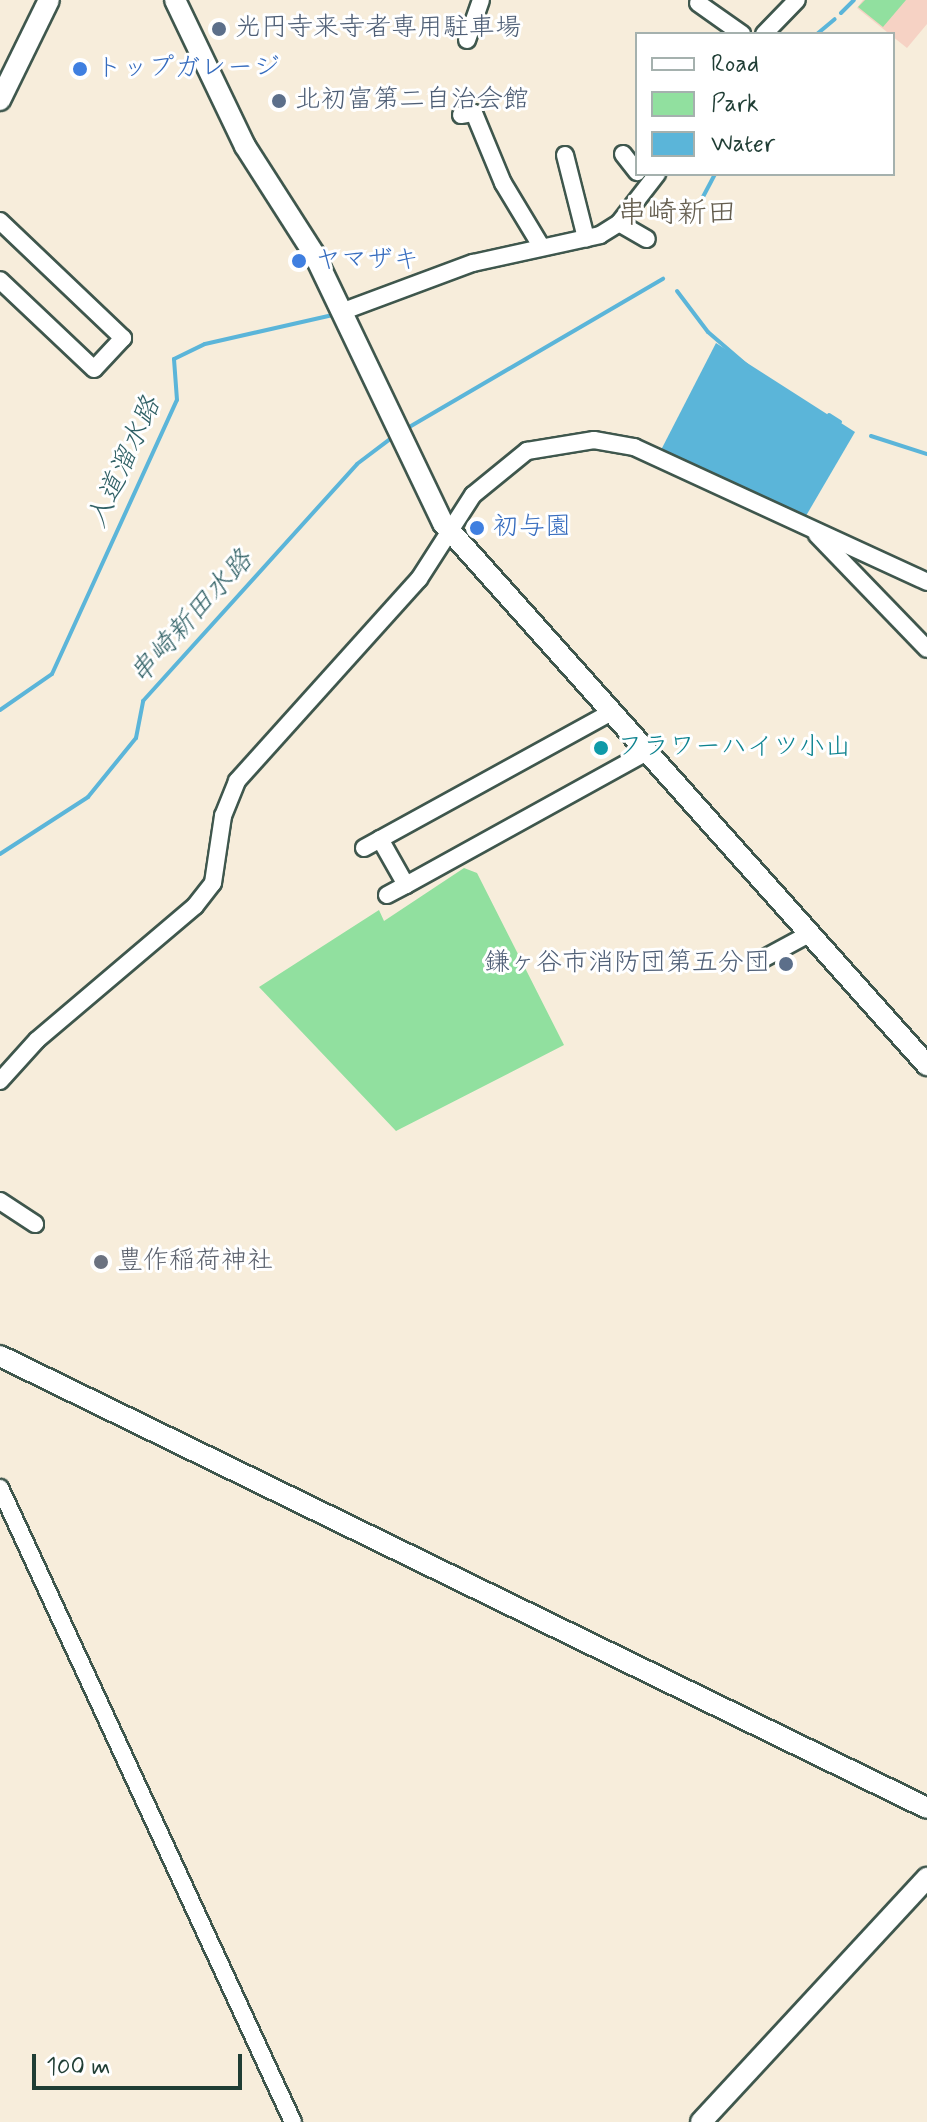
<!DOCTYPE html>
<html>
<head>
<meta charset="utf-8">
<style>
  body { margin:0 }
  #map { position:relative; width:927px; height:2122px; overflow:hidden; background:#f7eddb; font-family:Mynerve,"Klee One",sans-serif }
  div>[style] { position:absolute }
  .built>* { inset:0; background:#f6d2c4 }
  .green>* { inset:0; background:#91e09f }
  .water>* { inset:0; background:#5bb5d9 }
  .stream>* { height:4px; margin:-2px; padding:0 2px; transform-origin:2px; border-radius:2px; background:#5bb5d9 }
  .roads { filter:drop-shadow(2px 0 #3f574d) drop-shadow(-2px 0 #3f574d) drop-shadow(0 2px #3f574d) drop-shadow(0 -2px #3f574d) }
  .minor>* { height:16px; margin:-8px; padding:0 8px; transform-origin:8px; border-radius:8px; background:#fff }
  .tertiary>* { height:20px; margin:-10px; padding:0 10px; transform-origin:10px; border-radius:10px; background:#fff }
  .dots>* { width:22px; height:22px; translate:-50% -50%; box-sizing:border-box; border:4px solid #fff; border-radius:50% }
  span { translate:-50% -50%; white-space:nowrap; text-align:center; line-height:1.15; -webkit-text-stroke:6px #fff; paint-order:stroke }
  .service-label { font-size:26px; color:#4e5e75 }
  .left { translate:0 -50%; text-align:left }
  .right { translate:-100% -50%; text-align:right }
  .shop-label { font-size:26px; color:#366cbe }
  .culture-label { font-size:26px; color:#0d838f }
  .worship-label { font-size:26px; color:#5b616d }
  .water-label { font-size:28px; color:#316166; font-style:italic }
  .quarter-label { font-size:30px; color:#645d4e }
  .legend { position:absolute; left:635px; top:32px; width:260px; height:144px; box-sizing:border-box; background:#fff; border:2px solid #a5b1ae; margin:0; padding:10px 14px; list-style:none; font-size:24px; color:#1f3d34 }
  .legend li { display:flex; align-items:center; gap:16px; height:40px }
  .legend b { width:40px; border:2px solid #a5b1ae }
  .scale { position:absolute; left:32px; top:2054px; width:210px; height:36px; box-sizing:border-box; border:4px solid #1f3d34; border-top:0; padding-left:10px; font-size:24px; line-height:28px; white-space:nowrap; color:#1f3d34; -webkit-text-stroke:6px #fff; paint-order:stroke }
</style>
</head>
<body>
<div id="map">
  <div class="built">
    <div style="clip-path:polygon(863px 0,927px 0,927px 24px,907px 48px,857px 8px)"></div>
  </div>
  <div class="green">
    <div style="clip-path:polygon(865px 0,906px 0,883px 27px,858px 7px)"></div>
    <div style="clip-path:polygon(464px 868px,477px 873px,564px 1045px,396px 1131px,259px 987px,379px 910px,384px 921px)"></div>
  </div>
  <div class="water">
    <div style="clip-path:polygon(716px 343px,855px 432px,803px 521px,661px 450px)"></div>
  </div>
  <div class="stream">
    <div style="left:841px;top:13px;width:18px;rotate:-45deg"></div>
    <div style="left:817px;top:34px;width:23px;rotate:-40deg"></div>
    <div style="left:695px;top:212px;width:43px;rotate:-62.2deg"></div>
    <div style="left:677px;top:291px;width:51px;rotate:52.9deg"></div>
    <div style="left:708px;top:332px;width:57px;rotate:40.7deg"></div>
    <div style="left:829px;top:415px;width:13px;rotate:32deg"></div>
    <div style="left:411px;top:426px;width:292px;rotate:-30.3deg"></div>
    <div style="left:871px;top:436px;width:59px;rotate:17.8deg"></div>
    <div style="left:0;top:710px;width:63px;rotate:-34.7deg"></div>
    <div style="left:52px;top:674px;width:301px;rotate:-65.5deg"></div>
    <div style="left:177px;top:400px;width:41px;rotate:-94.2deg"></div>
    <div style="left:174px;top:359px;width:34px;rotate:-26deg"></div>
    <div style="left:205px;top:344px;width:131px;rotate:-12.8deg"></div>
    <div style="left:0;top:854px;width:105px;rotate:-32.9deg"></div>
    <div style="left:88px;top:797px;width:76px;rotate:-50.9deg"></div>
    <div style="left:136px;top:738px;width:38px;rotate:-79deg"></div>
    <div style="left:143px;top:701px;width:319px;rotate:-47.9deg"></div>
    <div style="left:357px;top:464px;width:40px;rotate:-37deg"></div>
  </div>
  <div class="roads">
    <div class="minor">
      <div style="left:698px;top:3px;width:54px;rotate:35.2deg"></div>
      <div style="left:764px;top:34px;width:47px;rotate:-45.9deg"></div>
      <div style="left:467px;top:40px;width:42px;rotate:-70.7deg"></div>
      <div style="left:461px;top:115px;width:13px;rotate:-9deg"></div>
      <div style="left:474px;top:113px;width:76px;rotate:67.5deg"></div>
      <div style="left:503px;top:183px;width:74px;rotate:58.9deg"></div>
      <div style="left:623px;top:154px;width:23px;rotate:52deg"></div>
      <div style="left:565px;top:155px;width:86px;rotate:75.8deg"></div>
      <div style="left:0;top:221px;width:170px;rotate:43.6deg"></div>
      <div style="left:123px;top:338px;width:42px;rotate:133.1deg"></div>
      <div style="left:94px;top:369px;width:129px;rotate:-136.6deg"></div>
      <div style="left:619px;top:223px;width:32px;rotate:30deg"></div>
      <div style="left:341px;top:312px;width:141px;rotate:-20.4deg"></div>
      <div style="left:473px;top:263px;width:130px;rotate:-12.4deg"></div>
      <div style="left:600px;top:235px;width:22px;rotate:-32deg"></div>
      <div style="left:619px;top:223px;width:62px;rotate:-52.2deg"></div>
      <div style="left:817px;top:535px;width:158px;rotate:46deg"></div>
      <div style="left:380px;top:839px;width:53px;rotate:60.5deg"></div>
      <div style="left:406px;top:885px;width:275px;rotate:-28.9deg"></div>
      <div style="left:364px;top:848px;width:282px;rotate:-28.8deg"></div>
      <div style="left:387px;top:895px;width:21px;rotate:-28deg"></div>
      <div style="left:761px;top:960px;width:55px;rotate:-28.4deg"></div>
      <div style="left:0;top:1081px;width:55px;rotate:-47.9deg"></div>
      <div style="left:37px;top:1040px;width:207px;rotate:-40.3deg"></div>
      <div style="left:195px;top:906px;width:29px;rotate:-52deg"></div>
      <div style="left:213px;top:883px;width:68px;rotate:-81.5deg"></div>
      <div style="left:223px;top:816px;width:38px;rotate:-68deg"></div>
      <div style="left:237px;top:781px;width:272px;rotate:-48deg"></div>
      <div style="left:419px;top:579px;width:100px;rotate:-57.3deg"></div>
      <div style="left:473px;top:495px;width:70px;rotate:-39.2deg"></div>
      <div style="left:527px;top:451px;width:68px;rotate:-9.3deg"></div>
      <div style="left:594px;top:440px;width:41px;rotate:9.9deg"></div>
      <div style="left:634px;top:447px;width:323px;rotate:24.7deg"></div>
      <div style="left:0;top:1201px;width:42px;rotate:33.3deg"></div>
      <div style="left:0;top:1488px;width:698px;rotate:65.2deg"></div>
    </div>
    <div class="tertiary">
      <div style="left:175px;top:0;width:162px;rotate:64.4deg"></div>
      <div style="left:245px;top:146px;width:128px;rotate:57.4deg"></div>
      <div style="left:314px;top:254px;width:298px;rotate:64.4deg"></div>
      <div style="left:443px;top:523px;width:727px;rotate:48.24deg"></div>
      <div style="left:0;top:100px;width:111px;rotate:-63.9deg"></div>
      <div style="left:0;top:1356px;width:1031px;rotate:25.99deg"></div>
      <div style="left:701px;top:2122px;width:333px;rotate:-47.2deg"></div>
    </div>
  </div>
  <div class="dots">
    <div style="left:219px;top:29px;background:#5c6f8a"></div>
    <div style="left:80px;top:69px;background:#3f7fe0"></div>
    <div style="left:279px;top:101px;background:#5c6f8a"></div>
    <div style="left:299px;top:261px;background:#3f7fe0"></div>
    <div style="left:477px;top:528px;background:#3f7fe0"></div>
    <div style="left:601px;top:748px;background:#0f9aa8"></div>
    <div style="left:786px;top:964px;background:#5c6f8a"></div>
    <div style="left:101px;top:1262px;background:#6b7280"></div>
  </div>
  <div class="service-label">
    <span class="left" style="left:235px;top:29px">光円寺来寺者専用駐車場</span>
    <span class="left" style="left:295px;top:101px">北初富第二自治会館</span>
    <span class="right" style="left:770px;top:964px">鎌ヶ谷市消防団第五分団</span>
  </div>
  <div class="shop-label">
    <span class="left" style="left:96px;top:69px">トップガレージ</span>
    <span class="left" style="left:315px;top:261px">ヤマザキ</span>
    <span class="left" style="left:493px;top:528px">初与園</span>
  </div>
  <div class="culture-label">
    <span class="left" style="left:617px;top:748px">フラワーハイツ小山</span>
  </div>
  <div class="worship-label">
    <span class="left" style="left:117px;top:1262px">豊作稲荷神社</span>
  </div>
  <div class="water-label">
    <span style="left:125px;top:463px;rotate:-66deg">入道溜水路</span>
    <span style="left:192px;top:618px;rotate:-48deg">串崎新田水路</span>
  </div>
  <div class="quarter-label">
    <span style="left:677px;top:214px">串崎新田</span>
  </div>
  <ul class="legend">
  <li><b style="height:10px;background:#fff"></b>Road</li>
  <li><b style="height:22px;background:#91e09f"></b>Park</li>
  <li><b style="height:22px;background:#5bb5d9"></b>Water</li>
  </ul>
  <div class="scale">100 m</div>
</div>
</body>
</html>
